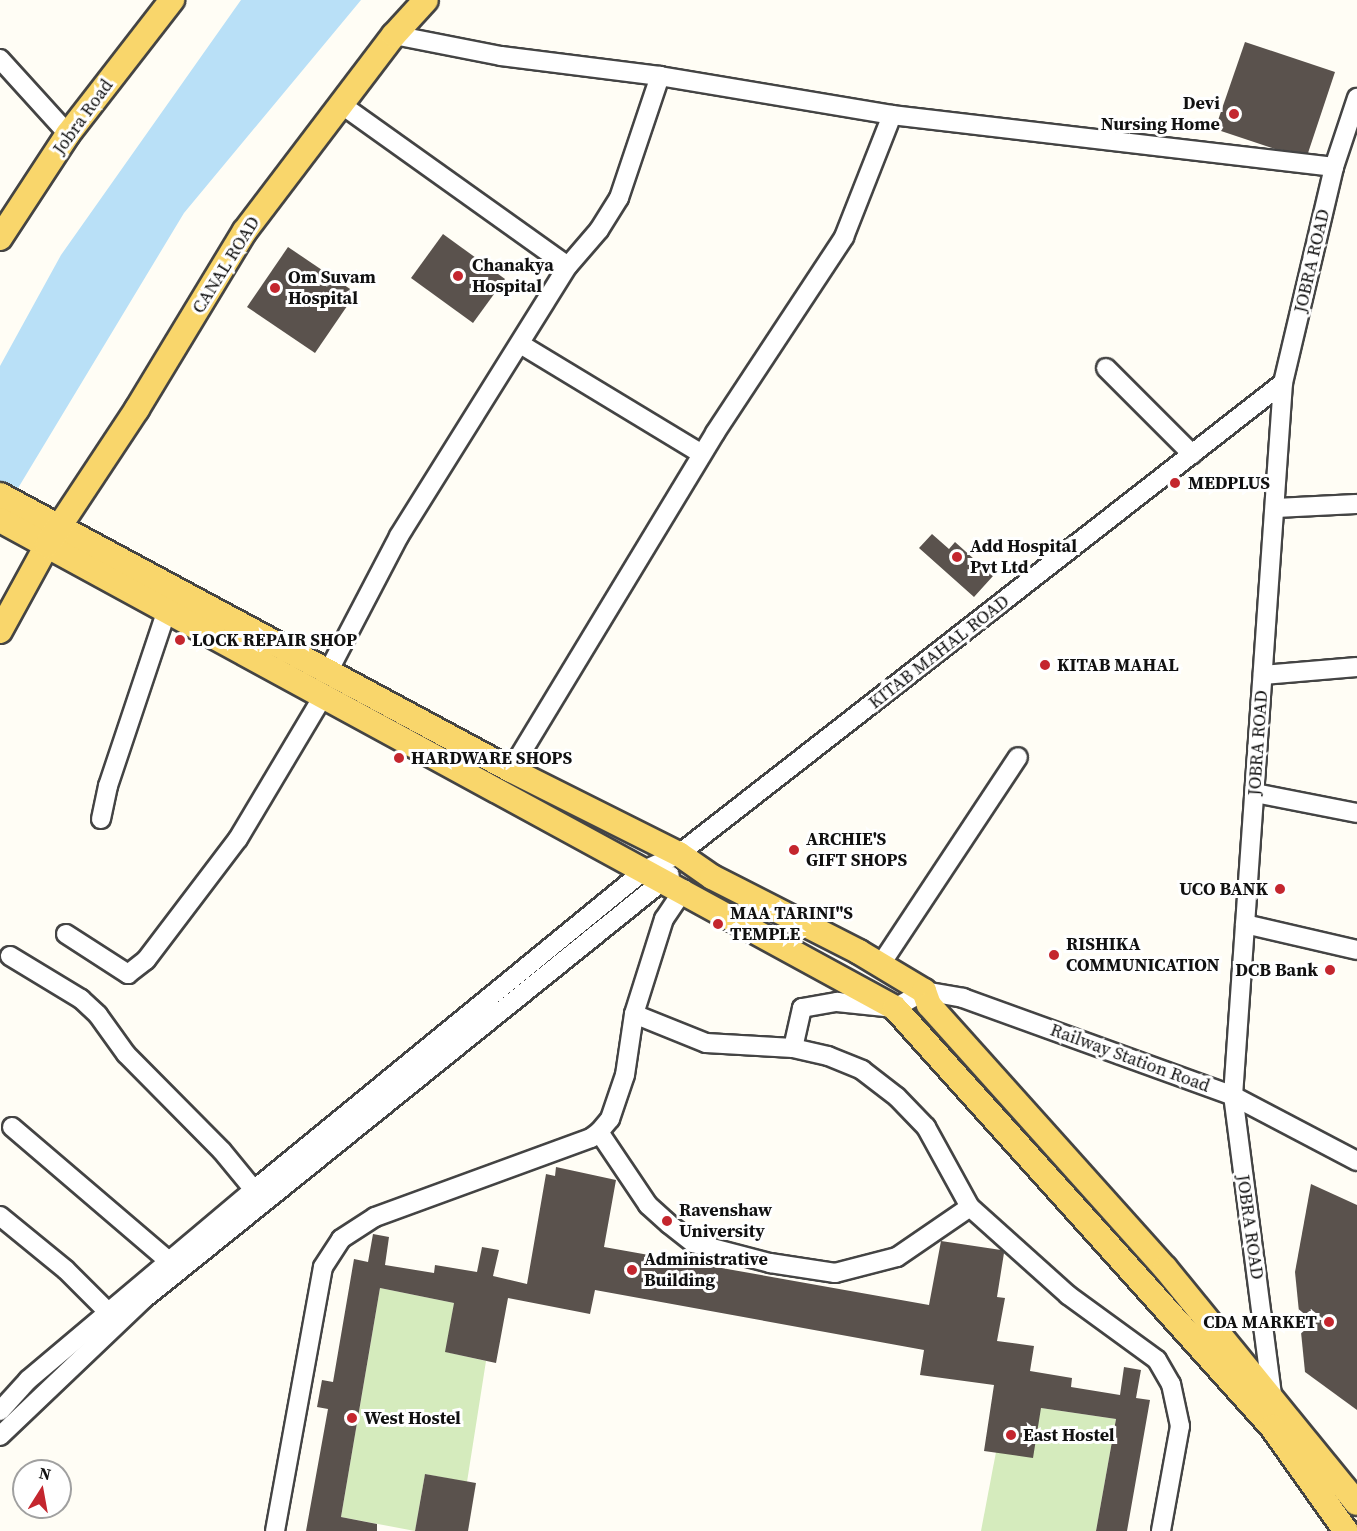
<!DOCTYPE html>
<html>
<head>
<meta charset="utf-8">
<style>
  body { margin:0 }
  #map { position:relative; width:1357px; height:1531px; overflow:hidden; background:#fffdf5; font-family:"Source Serif 4",serif }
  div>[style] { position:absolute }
  .green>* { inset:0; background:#d5ebbd }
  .water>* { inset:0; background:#b9e0f7 }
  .building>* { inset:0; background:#5a524d }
  .roads { filter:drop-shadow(2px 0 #444) drop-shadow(-2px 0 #444) drop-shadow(0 2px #444) drop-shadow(0 -2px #444) }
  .minor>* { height:18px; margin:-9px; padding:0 9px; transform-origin:9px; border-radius:9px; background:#fff }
  .major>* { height:24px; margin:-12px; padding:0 12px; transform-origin:12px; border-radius:12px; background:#f9d66b }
  .dots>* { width:16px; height:16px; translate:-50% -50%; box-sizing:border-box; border:3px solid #fff; border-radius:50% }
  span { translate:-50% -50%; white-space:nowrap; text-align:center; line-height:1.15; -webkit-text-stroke:6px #fff; paint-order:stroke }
  .poi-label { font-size:18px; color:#111; font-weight:700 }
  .right { translate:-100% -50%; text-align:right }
  .left { translate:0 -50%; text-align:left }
  .street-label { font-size:18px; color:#111 }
  .north { position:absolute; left:12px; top:1459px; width:60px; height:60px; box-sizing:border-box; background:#fff; border:2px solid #a0a0a0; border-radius:50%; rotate:11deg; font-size:16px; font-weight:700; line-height:24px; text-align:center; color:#111 }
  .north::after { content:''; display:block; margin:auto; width:21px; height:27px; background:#c4262e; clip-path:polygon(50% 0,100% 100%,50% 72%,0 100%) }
</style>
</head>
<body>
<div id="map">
  <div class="green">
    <div style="clip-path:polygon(380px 1288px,454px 1303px,446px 1352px,486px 1361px,467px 1482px,425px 1474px,415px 1531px,341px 1517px)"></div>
    <div style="clip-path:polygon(1041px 1408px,1116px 1419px,1096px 1531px,981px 1531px,996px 1452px)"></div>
  </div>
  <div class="water">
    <div style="clip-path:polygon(241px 0,361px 0,184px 213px,0 518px,0 366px,61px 255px)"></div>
  </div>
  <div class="building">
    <div style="clip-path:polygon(1245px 42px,1335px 72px,1308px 153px,1275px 149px,1215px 129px)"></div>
    <div style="clip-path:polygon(443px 234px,505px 279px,473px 323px,411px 278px)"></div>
    <div style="clip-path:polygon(288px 247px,356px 293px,315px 353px,247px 307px)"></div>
    <div style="clip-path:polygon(932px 534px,949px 549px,955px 542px,993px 576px,974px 597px,919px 548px)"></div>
    <div style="clip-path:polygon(556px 1167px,616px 1180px,604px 1247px,929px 1305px,941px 1241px,1001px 1250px,1004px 1253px,997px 1297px,1005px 1298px,997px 1341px,1034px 1346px,1030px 1371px,1072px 1378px,1071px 1387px,1120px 1395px,1124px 1367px,1141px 1370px,1136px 1398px,1150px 1400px,1127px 1531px,1096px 1531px,1116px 1419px,1041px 1408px,1033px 1458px,984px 1451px,994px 1385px,920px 1375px,924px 1350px,595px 1290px,590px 1314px,508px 1298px,496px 1363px,445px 1352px,454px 1303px,380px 1288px,341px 1517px,377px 1524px,377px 1531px,306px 1531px,328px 1409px,317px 1407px,322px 1380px,333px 1382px,354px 1259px,368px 1262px,373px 1234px,389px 1237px,385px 1265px,434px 1273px,435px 1265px,477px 1272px,482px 1247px,499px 1250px,493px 1276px,527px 1284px,546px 1174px,555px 1176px)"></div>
    <div style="clip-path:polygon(1311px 1184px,1357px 1205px,1357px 1410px,1305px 1372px,1295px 1272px)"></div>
    <div style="clip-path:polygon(425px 1474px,476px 1483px,468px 1531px,415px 1531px)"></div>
  </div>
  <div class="roads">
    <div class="minor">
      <div style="left:394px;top:35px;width:109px;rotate:11.1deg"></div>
      <div style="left:501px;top:56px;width:160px;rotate:7.2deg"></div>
      <div style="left:660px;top:76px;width:235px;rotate:9.5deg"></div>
      <div style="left:892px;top:115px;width:445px;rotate:6.7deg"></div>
      <div style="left:0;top:59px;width:101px;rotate:47.8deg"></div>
      <div style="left:342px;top:105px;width:277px;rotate:35.5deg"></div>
      <div style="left:522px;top:345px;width:210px;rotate:31.2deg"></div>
      <div style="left:1106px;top:368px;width:122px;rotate:45deg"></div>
      <div style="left:1275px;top:508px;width:82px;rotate:-2.8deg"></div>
      <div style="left:328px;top:672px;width:153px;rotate:-62.4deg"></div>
      <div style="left:399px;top:536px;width:319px;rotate:-58deg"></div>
      <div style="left:568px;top:266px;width:48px;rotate:-49.3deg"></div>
      <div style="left:599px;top:230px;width:38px;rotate:-58deg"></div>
      <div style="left:619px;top:198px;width:129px;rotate:-71.4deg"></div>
      <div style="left:1263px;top:675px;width:94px;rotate:-4.9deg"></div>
      <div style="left:511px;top:770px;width:394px;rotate:-58.8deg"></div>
      <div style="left:715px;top:433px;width:235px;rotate:-56.6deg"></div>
      <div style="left:844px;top:237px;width:131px;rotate:-68.5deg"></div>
      <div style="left:1255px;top:793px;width:104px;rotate:11.1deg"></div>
      <div style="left:101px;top:819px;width:34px;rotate:-78deg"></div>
      <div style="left:108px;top:786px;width:186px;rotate:-71.5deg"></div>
      <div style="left:1245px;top:924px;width:115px;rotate:13.1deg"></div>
      <div style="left:66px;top:934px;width:74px;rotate:32.8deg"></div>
      <div style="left:128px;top:974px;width:23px;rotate:-38deg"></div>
      <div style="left:146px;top:960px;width:152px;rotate:-52.8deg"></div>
      <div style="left:238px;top:839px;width:168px;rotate:-59.2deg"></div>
      <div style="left:10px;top:956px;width:83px;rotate:31.2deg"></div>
      <div style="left:81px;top:999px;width:23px;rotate:43deg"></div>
      <div style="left:98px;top:1015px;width:48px;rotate:54.3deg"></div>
      <div style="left:126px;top:1054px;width:136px;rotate:45.3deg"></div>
      <div style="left:222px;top:1151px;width:50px;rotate:50.6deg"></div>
      <div style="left:881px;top:964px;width:248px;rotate:-56.5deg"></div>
      <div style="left:634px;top:1014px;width:78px;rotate:21.9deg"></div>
      <div style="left:706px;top:1043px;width:87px;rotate:3.3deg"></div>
      <div style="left:793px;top:1048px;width:36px;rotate:13deg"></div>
      <div style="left:828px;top:1056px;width:37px;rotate:22deg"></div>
      <div style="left:862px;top:1070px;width:44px;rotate:37.6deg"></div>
      <div style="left:897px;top:1097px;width:42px;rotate:46deg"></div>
      <div style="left:926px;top:1127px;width:91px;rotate:61.2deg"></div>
      <div style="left:970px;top:1207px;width:132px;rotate:41.9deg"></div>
      <div style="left:1068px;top:1295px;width:110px;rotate:36.1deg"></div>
      <div style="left:1157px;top:1360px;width:28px;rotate:60deg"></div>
      <div style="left:1171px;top:1384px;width:43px;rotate:77.9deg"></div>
      <div style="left:1180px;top:1426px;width:107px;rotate:100.3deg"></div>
      <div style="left:793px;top:1048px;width:41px;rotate:-77.3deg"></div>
      <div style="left:802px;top:1008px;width:36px;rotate:-10deg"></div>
      <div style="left:837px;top:1002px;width:58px;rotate:5.9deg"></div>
      <div style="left:895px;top:1008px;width:34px;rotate:-30deg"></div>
      <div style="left:924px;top:991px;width:40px;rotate:10deg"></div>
      <div style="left:963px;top:998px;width:287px;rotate:19.9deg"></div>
      <div style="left:1233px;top:1096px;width:140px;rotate:27.7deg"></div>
      <div style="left:12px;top:1127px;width:206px;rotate:40.5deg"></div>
      <div style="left:599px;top:1132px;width:88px;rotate:56.1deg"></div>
      <div style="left:648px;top:1205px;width:28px;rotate:42deg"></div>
      <div style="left:669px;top:1224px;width:31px;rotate:38deg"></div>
      <div style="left:693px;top:1243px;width:80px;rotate:14.6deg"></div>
      <div style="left:770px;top:1263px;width:66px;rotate:8.7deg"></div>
      <div style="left:835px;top:1273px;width:64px;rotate:-14.5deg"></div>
      <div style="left:897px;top:1257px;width:88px;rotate:-34.4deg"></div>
      <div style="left:0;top:1216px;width:85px;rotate:39.3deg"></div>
      <div style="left:66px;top:1270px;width:59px;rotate:45deg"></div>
      <div style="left:1272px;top:1395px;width:302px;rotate:-97.4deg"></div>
      <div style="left:1233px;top:1096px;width:715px;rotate:-85.99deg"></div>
      <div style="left:1283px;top:383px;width:222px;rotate:-76.7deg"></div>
      <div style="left:1334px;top:167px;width:73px;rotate:-71.6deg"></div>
      <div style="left:0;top:1411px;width:42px;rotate:-47.9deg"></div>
      <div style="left:28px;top:1380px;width:295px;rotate:-40.1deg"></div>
      <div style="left:254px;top:1190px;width:507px;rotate:-39.31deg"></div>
      <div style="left:646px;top:869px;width:36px;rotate:-24deg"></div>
      <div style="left:679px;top:854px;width:766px;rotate:-37.95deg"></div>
      <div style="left:0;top:1436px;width:200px;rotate:-43.6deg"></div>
      <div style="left:145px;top:1298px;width:674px;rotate:-38.86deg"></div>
      <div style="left:275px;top:1531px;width:268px;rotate:-79.7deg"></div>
      <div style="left:323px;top:1267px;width:33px;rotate:-57deg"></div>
      <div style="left:341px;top:1239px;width:40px;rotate:-32.9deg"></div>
      <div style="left:375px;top:1217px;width:230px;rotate:-20.1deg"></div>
      <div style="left:591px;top:1138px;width:10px;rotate:-37deg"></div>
      <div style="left:599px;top:1132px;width:17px;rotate:-50deg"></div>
      <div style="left:610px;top:1119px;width:46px;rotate:-71.2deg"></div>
      <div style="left:625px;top:1075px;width:62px;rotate:-81.6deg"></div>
      <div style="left:634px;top:1014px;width:100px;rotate:-72.5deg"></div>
      <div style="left:664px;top:919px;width:36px;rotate:-56deg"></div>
    </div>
    <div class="major">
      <div style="left:0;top:238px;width:124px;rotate:-56.8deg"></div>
      <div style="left:68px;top:134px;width:170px;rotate:-52.2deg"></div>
      <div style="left:0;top:495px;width:580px;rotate:28.29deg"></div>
      <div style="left:511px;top:770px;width:188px;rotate:26.6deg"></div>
      <div style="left:679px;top:854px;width:40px;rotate:34.9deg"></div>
      <div style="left:712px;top:877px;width:165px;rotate:27deg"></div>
      <div style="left:859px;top:952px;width:76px;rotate:31deg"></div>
      <div style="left:924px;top:991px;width:15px;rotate:70deg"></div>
      <div style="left:929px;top:1005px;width:353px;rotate:48.1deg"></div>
      <div style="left:1165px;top:1268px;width:303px;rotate:50.8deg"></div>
      <div style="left:0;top:520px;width:1019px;rotate:28.6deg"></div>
      <div style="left:895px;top:1008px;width:564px;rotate:48.02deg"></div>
      <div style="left:1272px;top:1427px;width:128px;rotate:54.6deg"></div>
      <div style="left:0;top:631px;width:98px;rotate:-61.3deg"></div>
      <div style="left:47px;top:545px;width:163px;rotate:-56.5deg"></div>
      <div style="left:137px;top:409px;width:208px;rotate:-58.8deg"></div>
      <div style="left:245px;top:231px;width:246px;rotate:-52.8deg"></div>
      <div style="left:394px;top:35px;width:47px;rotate:-47.6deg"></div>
    </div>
  </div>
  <div class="dots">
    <div style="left:1234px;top:114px;background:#c4262e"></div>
    <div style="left:458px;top:276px;background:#c4262e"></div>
    <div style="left:275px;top:288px;background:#c4262e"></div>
    <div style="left:1175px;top:483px;background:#c4262e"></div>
    <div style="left:957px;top:557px;background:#c4262e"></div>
    <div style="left:180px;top:640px;background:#c4262e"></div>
    <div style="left:1045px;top:665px;background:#c4262e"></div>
    <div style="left:399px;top:758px;background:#c4262e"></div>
    <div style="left:794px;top:850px;background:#c4262e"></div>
    <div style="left:1280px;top:889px;background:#c4262e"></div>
    <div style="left:718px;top:924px;background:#c4262e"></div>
    <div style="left:1054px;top:955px;background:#c4262e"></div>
    <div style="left:1330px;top:970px;background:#c4262e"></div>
    <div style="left:667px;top:1221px;background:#c4262e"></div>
    <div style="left:632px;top:1270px;background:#c4262e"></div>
    <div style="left:1329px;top:1322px;background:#c4262e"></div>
    <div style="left:352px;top:1418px;background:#c4262e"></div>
    <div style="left:1011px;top:1435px;background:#c4262e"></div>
  </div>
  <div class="poi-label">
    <span class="right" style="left:1220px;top:114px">Devi<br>Nursing Home</span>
    <span class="left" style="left:472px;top:276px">Chanakya<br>Hospital</span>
    <span class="left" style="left:288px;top:288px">Om Suvam<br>Hospital</span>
    <span class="left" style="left:1188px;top:483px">MEDPLUS</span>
    <span class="left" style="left:970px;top:557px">Add Hospital<br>Pvt Ltd</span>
    <span class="left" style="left:192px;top:640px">LOCK REPAIR SHOP</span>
    <span class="left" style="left:1057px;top:665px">KITAB MAHAL</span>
    <span class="left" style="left:411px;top:758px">HARDWARE SHOPS</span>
    <span class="left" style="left:806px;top:850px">ARCHIE'S<br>GIFT SHOPS</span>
    <span class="right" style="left:1268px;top:889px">UCO BANK</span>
    <span class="left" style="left:730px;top:924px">MAA TARINI"S<br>TEMPLE</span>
    <span class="left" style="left:1066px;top:955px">RISHIKA<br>COMMUNICATION</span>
    <span class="right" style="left:1318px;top:970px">DCB Bank</span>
    <span class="left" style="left:679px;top:1221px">Ravenshaw<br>University</span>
    <span class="left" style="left:644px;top:1270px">Administrative<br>Building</span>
    <span class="right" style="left:1317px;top:1322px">CDA MARKET</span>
    <span class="left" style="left:364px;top:1418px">West Hostel</span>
    <span class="left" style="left:1023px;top:1435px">East Hostel</span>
  </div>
  <div class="street-label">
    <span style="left:83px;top:117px;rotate:-54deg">Jobra Road</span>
    <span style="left:1312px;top:261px;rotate:-77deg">JOBRA ROAD</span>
    <span style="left:226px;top:265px;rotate:-58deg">CANAL ROAD</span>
    <span style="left:939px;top:652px;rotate:-38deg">KITAB MAHAL ROAD</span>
    <span style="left:1258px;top:743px;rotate:-86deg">JOBRA ROAD</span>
    <span style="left:1130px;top:1058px;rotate:20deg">Railway Station Road</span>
    <span style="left:1250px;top:1227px;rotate:82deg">JOBRA ROAD</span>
  </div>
  <div class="north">N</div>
</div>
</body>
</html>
